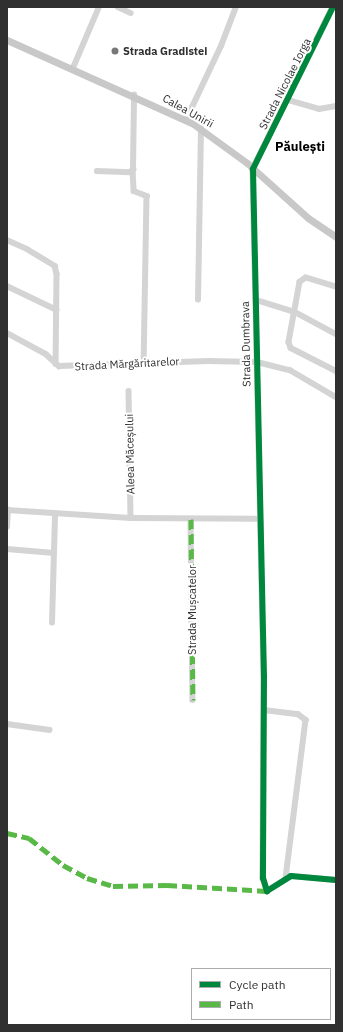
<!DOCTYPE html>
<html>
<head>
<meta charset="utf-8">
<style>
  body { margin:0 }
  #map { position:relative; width:343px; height:1032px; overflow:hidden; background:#fff; font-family:"IBM Plex Sans",sans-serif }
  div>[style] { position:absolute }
  .minor>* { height:5.5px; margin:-2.75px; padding:0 2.75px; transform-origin:2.75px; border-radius:2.75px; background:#d4d4d4 }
  .major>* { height:7px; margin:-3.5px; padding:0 3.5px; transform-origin:3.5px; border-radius:3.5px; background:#c8c8c8 }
  .quiet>* { height:5px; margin-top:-2.5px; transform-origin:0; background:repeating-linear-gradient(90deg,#58b947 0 10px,transparent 0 15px) }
  .cycleway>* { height:6px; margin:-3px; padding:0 3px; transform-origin:3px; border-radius:3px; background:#00873e }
  .dots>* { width:11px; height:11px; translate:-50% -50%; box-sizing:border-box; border:2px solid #fff; border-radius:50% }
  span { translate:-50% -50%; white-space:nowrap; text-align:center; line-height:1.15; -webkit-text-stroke:4px #fff; paint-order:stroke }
  .poi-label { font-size:11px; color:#303030; font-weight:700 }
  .left { translate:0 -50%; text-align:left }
  .street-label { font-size:11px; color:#303030 }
  .quarter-label { font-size:13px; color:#000; font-weight:700 }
  .frame { position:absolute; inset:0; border:8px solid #303030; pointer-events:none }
  .legend { position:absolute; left:191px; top:968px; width:140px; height:52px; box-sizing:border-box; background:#fff; border:1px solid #acacac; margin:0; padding:5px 7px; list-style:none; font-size:12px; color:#303030 }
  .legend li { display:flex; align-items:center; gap:8px; height:20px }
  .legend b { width:20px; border:1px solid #acacac }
</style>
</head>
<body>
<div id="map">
  <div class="minor">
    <div style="left:118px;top:7px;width:14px;rotate:25deg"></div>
    <div style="left:333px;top:7px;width:181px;rotate:116.3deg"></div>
    <div style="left:253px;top:169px;width:507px;rotate:88.76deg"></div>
    <div style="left:264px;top:676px;width:202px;rotate:90.3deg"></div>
    <div style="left:263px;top:878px;width:14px;rotate:73deg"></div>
    <div style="left:267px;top:891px;width:28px;rotate:-32deg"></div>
    <div style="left:291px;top:876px;width:45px;rotate:5.1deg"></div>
    <div style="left:73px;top:68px;width:66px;rotate:-66.9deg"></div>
    <div style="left:288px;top:100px;width:32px;rotate:16deg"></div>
    <div style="left:319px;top:109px;width:17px;rotate:-10deg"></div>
    <div style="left:186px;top:120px;width:82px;rotate:-64.7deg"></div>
    <div style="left:221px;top:46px;width:42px;rotate:-69deg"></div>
    <div style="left:133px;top:170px;width:21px;rotate:87deg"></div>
    <div style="left:134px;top:191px;width:14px;rotate:21deg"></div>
    <div style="left:147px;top:196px;width:167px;rotate:91deg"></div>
    <div style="left:97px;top:171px;width:33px;rotate:2deg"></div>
    <div style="left:130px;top:172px;width:4px;rotate:-34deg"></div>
    <div style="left:133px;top:170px;width:75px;rotate:-89.2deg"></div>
    <div style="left:7px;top:240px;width:22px;rotate:24deg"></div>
    <div style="left:27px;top:249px;width:33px;rotate:31deg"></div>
    <div style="left:55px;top:266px;width:8px;rotate:76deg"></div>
    <div style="left:57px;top:274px;width:90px;rotate:90.6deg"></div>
    <div style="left:7px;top:286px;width:55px;rotate:25.6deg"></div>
    <div style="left:336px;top:287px;width:31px;rotate:-163deg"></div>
    <div style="left:306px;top:278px;width:7px;rotate:146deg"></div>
    <div style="left:300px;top:282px;width:61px;rotate:100.4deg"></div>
    <div style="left:289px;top:342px;width:6px;rotate:72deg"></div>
    <div style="left:291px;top:348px;width:7px;rotate:27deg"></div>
    <div style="left:297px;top:351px;width:44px;rotate:27.1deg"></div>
    <div style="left:198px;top:300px;width:171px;rotate:-89deg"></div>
    <div style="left:256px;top:300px;width:39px;rotate:17deg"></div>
    <div style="left:293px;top:311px;width:49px;rotate:28.1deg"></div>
    <div style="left:7px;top:333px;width:44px;rotate:28.3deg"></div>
    <div style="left:46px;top:354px;width:18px;rotate:43deg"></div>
    <div style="left:59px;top:366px;width:149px;rotate:-1.9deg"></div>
    <div style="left:208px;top:361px;width:49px;rotate:1.2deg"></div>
    <div style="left:257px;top:362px;width:34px;rotate:14deg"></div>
    <div style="left:290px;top:370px;width:53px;rotate:30.4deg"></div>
    <div style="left:129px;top:391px;width:127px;rotate:89.1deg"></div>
    <div style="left:7px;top:510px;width:124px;rotate:3.7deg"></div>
    <div style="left:131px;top:518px;width:128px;rotate:0.4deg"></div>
    <div style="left:191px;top:519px;width:181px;rotate:89.4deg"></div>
    <div style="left:7px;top:527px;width:17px;rotate:-87deg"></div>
    <div style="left:7px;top:549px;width:47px;rotate:4.9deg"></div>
    <div style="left:52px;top:623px;width:109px;rotate:-88.4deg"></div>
    <div style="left:264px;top:710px;width:34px;rotate:7deg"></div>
    <div style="left:298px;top:714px;width:10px;rotate:37deg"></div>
    <div style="left:306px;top:720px;width:159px;rotate:97.2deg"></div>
    <div style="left:7px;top:724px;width:43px;rotate:7.9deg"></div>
  </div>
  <div class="major">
    <div style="left:7px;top:40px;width:203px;rotate:24.2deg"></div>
    <div style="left:192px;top:123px;width:68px;rotate:36deg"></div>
    <div style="left:247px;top:163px;width:82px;rotate:42deg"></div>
    <div style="left:308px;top:218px;width:34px;rotate:34deg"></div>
  </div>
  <div class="quiet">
    <div style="left:191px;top:519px;width:181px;rotate:89.4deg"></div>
    <div style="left:7px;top:833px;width:23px;rotate:13deg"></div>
    <div style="left:29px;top:838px;width:43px;rotate:38.5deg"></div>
    <div style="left:63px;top:865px;width:27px;rotate:28deg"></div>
    <div style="left:87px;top:878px;width:27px;rotate:17deg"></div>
    <div style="left:113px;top:886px;width:54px;rotate:-1.1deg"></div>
    <div style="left:167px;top:885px;width:100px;rotate:3.4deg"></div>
  </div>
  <div class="cycleway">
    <div style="left:333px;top:7px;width:181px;rotate:116.3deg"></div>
    <div style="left:253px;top:169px;width:507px;rotate:88.76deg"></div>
    <div style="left:264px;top:676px;width:202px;rotate:90.3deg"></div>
    <div style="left:263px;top:878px;width:14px;rotate:73deg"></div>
    <div style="left:267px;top:891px;width:28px;rotate:-32deg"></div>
    <div style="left:291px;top:876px;width:45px;rotate:5.1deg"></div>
  </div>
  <div class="dots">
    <div style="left:115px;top:51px;background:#787878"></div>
  </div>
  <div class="poi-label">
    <span class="left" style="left:123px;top:51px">Strada Gradistei</span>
  </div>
  <div class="street-label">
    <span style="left:285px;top:84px;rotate:-63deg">Strada Nicolae Iorga</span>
    <span style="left:188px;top:111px;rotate:29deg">Calea Unirii</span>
    <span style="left:246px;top:344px;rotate:-91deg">Strada Dumbrava</span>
    <span style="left:127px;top:364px;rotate:-3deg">Strada Mărgăritarelor</span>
    <span style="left:130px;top:454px;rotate:-91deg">Aleea Măceșului</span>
    <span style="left:192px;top:610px;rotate:-90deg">Strada Mușcatelor</span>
  </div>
  <div class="quarter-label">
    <span style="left:300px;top:147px">Păulești</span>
  </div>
  <div class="frame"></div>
  <ul class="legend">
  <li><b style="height:5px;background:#00873e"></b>Cycle path</li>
  <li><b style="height:5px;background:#58b947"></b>Path</li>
  </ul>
</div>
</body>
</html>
